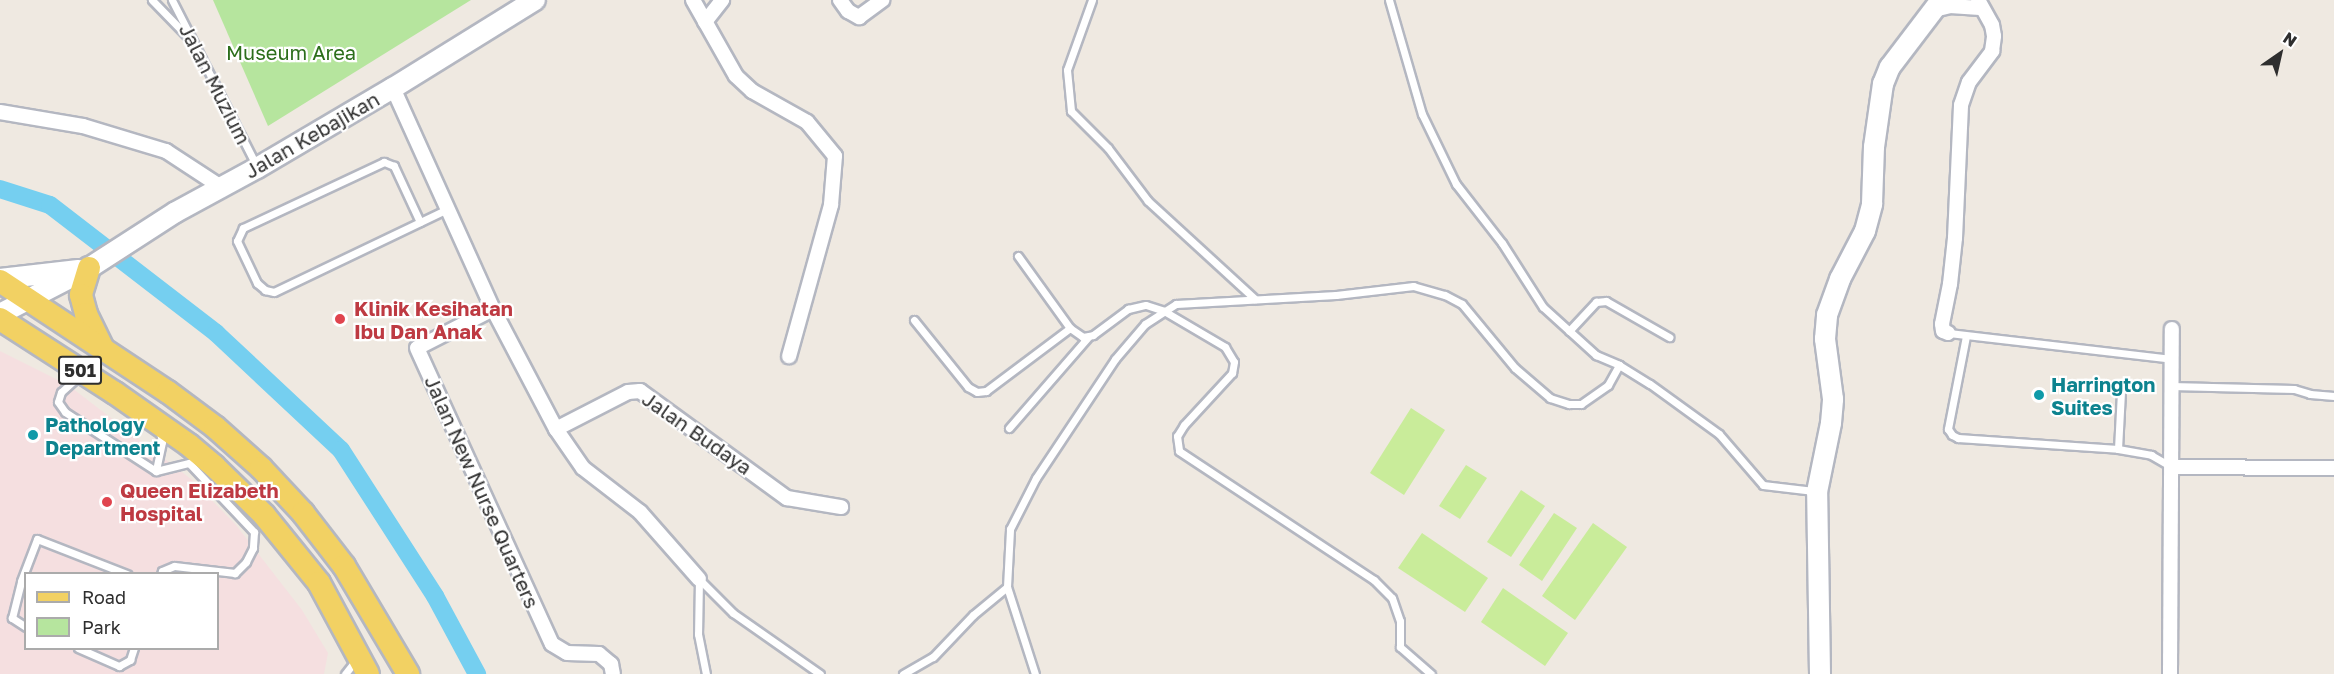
<!DOCTYPE html>
<html>
<head>
<meta charset="utf-8">
<style>
  body { margin:0 }
  #map { position:relative; width:2334px; height:674px; overflow:hidden; background:#efe9e1; font-family:"Golos Text",sans-serif }
  div>[style] { position:absolute }
  .medical>* { inset:0; background:#f5dfe0 }
  .green>* { inset:0; background:#b6e59e }
  .pitch>* { inset:0; background:#c9ec9a }
  .canal>* { height:18px; margin:-9px; padding:0 9px; transform-origin:9px; border-radius:9px; background:#75cff0 }
  .roads { filter:drop-shadow(2px 0 #b4b7c1) drop-shadow(-2px 0 #b4b7c1) drop-shadow(0 2px #b4b7c1) drop-shadow(0 -2px #b4b7c1) }
  .lane>* { height:7px; margin:-3.5px; padding:0 3.5px; transform-origin:3.5px; border-radius:3.5px; background:#fff }
  .street>* { height:14px; margin:-7px; padding:0 7px; transform-origin:7px; border-radius:7px; background:#fff }
  .secondary>* { height:20px; margin:-10px; padding:0 10px; transform-origin:10px; border-radius:10px; background:#fff }
  .primary>* { height:22px; margin:-11px; padding:0 11px; transform-origin:11px; border-radius:11px; background:#f2d163 }
  .dots>* { width:16px; height:16px; translate:-50% -50%; box-sizing:border-box; border:3px solid #fff; border-radius:50% }
  span { translate:-50% -50%; white-space:nowrap; text-align:center; line-height:1.15; -webkit-text-stroke:4.5px #fff; paint-order:stroke }
  .shield-label span { padding:2px 4px; background:#fff; border:2px solid; border-radius:4px; -webkit-text-stroke-width:0 }
  .shield-label { font-size:18px; color:#2e2e2e; font-weight:700 }
  .park-label { font-size:20px; color:#2c6e1b }
  .street-label { font-size:20px; color:#2e2e2e }
  .health-label { font-size:20px; color:#be3a42; font-weight:700 }
  .left { translate:0 -50%; text-align:left }
  .culture-label { font-size:20px; color:#0d838f; font-weight:700 }
  .legend { position:absolute; left:24px; top:572px; width:195px; height:78px; box-sizing:border-box; background:#fff; border:2px solid #ababab; margin:0; padding:8px 10px; list-style:none; font-size:18px; color:#2e2e2e }
  .legend li { display:flex; align-items:center; gap:12px; height:30px }
  .legend b { width:30px; border:2px solid #ababab }
  .north { position:absolute; left:2250px; top:24px; width:60px; height:60px; -webkit-text-stroke:4px #fff; paint-order:stroke; rotate:34deg; font-size:16px; font-weight:700; line-height:24px; text-align:center; color:#2e2e2e }
  .north::after { content:''; display:block; margin:auto; width:21px; height:27px; background:#2e2e2e; clip-path:polygon(50% 0,100% 100%,50% 72%,0 100%) }
</style>
</head>
<body>
<div id="map">
  <div class="medical">
    <div style="clip-path:polygon(evenodd,0 351px,68px 385px,191px 479px,236px 525px,302px 610px,328px 653px,324px 674px,0 674px,0 351px,26px 574px,218px 574px,218px 648px,26px 648px,26px 574px)"></div>
  </div>
  <div class="green">
    <div style="clip-path:polygon(213px 0,471px 0,268px 126px)"></div>
  </div>
  <div class="pitch">
    <div style="clip-path:polygon(1411px 408px,1445px 430px,1404px 495px,1370px 473px)"></div>
    <div style="clip-path:polygon(1466px 465px,1487px 478px,1460px 519px,1439px 506px)"></div>
    <div style="clip-path:polygon(1521px 490px,1545px 506px,1511px 557px,1487px 542px)"></div>
    <div style="clip-path:polygon(1554px 513px,1577px 528px,1542px 581px,1519px 565px)"></div>
    <div style="clip-path:polygon(1593px 523px,1627px 547px,1575px 620px,1542px 596px)"></div>
    <div style="clip-path:polygon(1422px 533px,1488px 578px,1465px 612px,1398px 568px)"></div>
    <div style="clip-path:polygon(1503px 588px,1568px 633px,1545px 666px,1481px 622px)"></div>
  </div>
  <div class="canal">
    <div style="left:0;top:189px;width:52px;rotate:17.7deg"></div>
    <div style="left:50px;top:205px;width:210px;rotate:37.6deg"></div>
    <div style="left:216px;top:333px;width:171px;rotate:43.1deg"></div>
    <div style="left:341px;top:450px;width:174px;rotate:57.2deg"></div>
    <div style="left:435px;top:596px;width:89px;rotate:61.7deg"></div>
  </div>
  <div class="roads">
    <div class="lane">
      <div style="left:152px;top:0;width:52px;rotate:45.8deg"></div>
      <div style="left:172px;top:0;width:185px;rotate:63deg"></div>
      <div style="left:1092px;top:0;width:74px;rotate:109.7deg"></div>
      <div style="left:1067px;top:70px;width:41px;rotate:84.4deg"></div>
      <div style="left:1071px;top:111px;width:52px;rotate:45deg"></div>
      <div style="left:1108px;top:148px;width:66px;rotate:53deg"></div>
      <div style="left:1148px;top:201px;width:145px;rotate:42.5deg"></div>
      <div style="left:1389px;top:0;width:119px;rotate:73.9deg"></div>
      <div style="left:1422px;top:114px;width:78px;rotate:64.1deg"></div>
      <div style="left:1456px;top:184px;width:75px;rotate:52.1deg"></div>
      <div style="left:1502px;top:243px;width:76px;rotate:57.4deg"></div>
      <div style="left:1543px;top:307px;width:72px;rotate:42.2deg"></div>
      <div style="left:1596px;top:355px;width:25px;rotate:23deg"></div>
      <div style="left:1619px;top:365px;width:36px;rotate:32deg"></div>
      <div style="left:1650px;top:384px;width:85px;rotate:35.9deg"></div>
      <div style="left:1719px;top:434px;width:67px;rotate:49.2deg"></div>
      <div style="left:1763px;top:485px;width:51px;rotate:6.7deg"></div>
      <div style="left:420px;top:222px;width:62px;rotate:-114.9deg"></div>
      <div style="left:394px;top:166px;width:11px;rotate:-158deg"></div>
      <div style="left:384px;top:162px;width:156px;rotate:154.9deg"></div>
      <div style="left:243px;top:228px;width:14px;rotate:115deg"></div>
      <div style="left:237px;top:241px;width:47px;rotate:64.5deg"></div>
      <div style="left:257px;top:283px;width:11px;rotate:41deg"></div>
      <div style="left:265px;top:290px;width:9px;rotate:13deg"></div>
      <div style="left:274px;top:292px;width:192px;rotate:-25.6deg"></div>
      <div style="left:1018px;top:256px;width:89px;rotate:54.2deg"></div>
      <div style="left:1070px;top:328px;width:16px;rotate:35deg"></div>
      <div style="left:1083px;top:337px;width:10px;rotate:-11deg"></div>
      <div style="left:1093px;top:335px;width:44px;rotate:-36.6deg"></div>
      <div style="left:1128px;top:309px;width:18px;rotate:-13deg"></div>
      <div style="left:1146px;top:305px;width:19px;rotate:18deg"></div>
      <div style="left:1164px;top:311px;width:71px;rotate:30.5deg"></div>
      <div style="left:1225px;top:347px;width:17px;rotate:59deg"></div>
      <div style="left:1234px;top:362px;width:11px;rotate:100deg"></div>
      <div style="left:1232px;top:373px;width:71px;rotate:132.7deg"></div>
      <div style="left:1184px;top:425px;width:13px;rotate:122deg"></div>
      <div style="left:1177px;top:436px;width:15px;rotate:82deg"></div>
      <div style="left:1179px;top:451px;width:234px;rotate:33.5deg"></div>
      <div style="left:1374px;top:580px;width:25px;rotate:45deg"></div>
      <div style="left:1392px;top:598px;width:24px;rotate:71deg"></div>
      <div style="left:1400px;top:621px;width:26px;rotate:90deg"></div>
      <div style="left:1400px;top:647px;width:41px;rotate:41.1deg"></div>
      <div style="left:914px;top:320px;width:86px;rotate:51.1deg"></div>
      <div style="left:968px;top:387px;width:10px;rotate:29deg"></div>
      <div style="left:977px;top:392px;width:9px;rotate:-6deg"></div>
      <div style="left:986px;top:391px;width:105px;rotate:-36.9deg"></div>
      <div style="left:1569px;top:331px;width:40px;rotate:-47deg"></div>
      <div style="left:1596px;top:302px;width:10px;rotate:-6deg"></div>
      <div style="left:1606px;top:301px;width:73px;rotate:29.7deg"></div>
      <div style="left:1948px;top:333px;width:226px;rotate:6.6deg"></div>
      <div style="left:1966px;top:336px;width:95px;rotate:101deg"></div>
      <div style="left:1948px;top:429px;width:7px;rotate:56deg"></div>
      <div style="left:1952px;top:435px;width:7px;rotate:27deg"></div>
      <div style="left:1958px;top:438px;width:160px;rotate:3.9deg"></div>
      <div style="left:2118px;top:449px;width:34px;rotate:10deg"></div>
      <div style="left:2151px;top:455px;width:24px;rotate:30deg"></div>
      <div style="left:80px;top:375px;width:25px;rotate:138deg"></div>
      <div style="left:61px;top:392px;width:10px;rotate:107deg"></div>
      <div style="left:58px;top:402px;width:12px;rotate:55deg"></div>
      <div style="left:65px;top:412px;width:108px;rotate:33deg"></div>
      <div style="left:2171px;top:386px;width:123px;rotate:1.4deg"></div>
      <div style="left:2294px;top:389px;width:17px;rotate:17deg"></div>
      <div style="left:2310px;top:394px;width:24px;rotate:5deg"></div>
      <div style="left:1009px;top:428px;width:121px;rotate:-49deg"></div>
      <div style="left:160px;top:432px;width:10px;rotate:79deg"></div>
      <div style="left:162px;top:442px;width:30px;rotate:102deg"></div>
      <div style="left:156px;top:471px;width:34px;rotate:-14deg"></div>
      <div style="left:189px;top:463px;width:95px;rotate:46.7deg"></div>
      <div style="left:254px;top:532px;width:16px;rotate:94deg"></div>
      <div style="left:253px;top:548px;width:16px;rotate:117deg"></div>
      <div style="left:246px;top:562px;width:16px;rotate:135deg"></div>
      <div style="left:235px;top:573px;width:61px;rotate:-173.5deg"></div>
      <div style="left:174px;top:566px;width:13px;rotate:157deg"></div>
      <div style="left:162px;top:571px;width:3px;rotate:108deg"></div>
      <div style="left:2118px;top:449px;width:58px;rotate:-87deg"></div>
      <div style="left:699px;top:579px;width:48px;rotate:45deg"></div>
      <div style="left:733px;top:613px;width:106px;rotate:35deg"></div>
      <div style="left:699px;top:579px;width:55px;rotate:91deg"></div>
      <div style="left:698px;top:634px;width:41px;rotate:78.7deg"></div>
      <div style="left:26px;top:627px;width:17px;rotate:-147deg"></div>
      <div style="left:12px;top:618px;width:38px;rotate:-76deg"></div>
      <div style="left:21px;top:581px;width:45px;rotate:-69.1deg"></div>
      <div style="left:37px;top:539px;width:97px;rotate:21.3deg"></div>
      <div style="left:78px;top:648px;width:45px;rotate:23.7deg"></div>
      <div style="left:119px;top:666px;width:13px;rotate:-29deg"></div>
      <div style="left:130px;top:660px;width:13px;rotate:-72deg"></div>
      <div style="left:345px;top:674px;width:18px;rotate:-52deg"></div>
      <div style="left:903px;top:674px;width:34px;rotate:-30deg"></div>
      <div style="left:933px;top:657px;width:58px;rotate:-46.4deg"></div>
      <div style="left:973px;top:615px;width:44px;rotate:-39.5deg"></div>
      <div style="left:1035px;top:674px;width:91px;rotate:-107.8deg"></div>
      <div style="left:1007px;top:587px;width:58px;rotate:-87deg"></div>
      <div style="left:1010px;top:529px;width:57px;rotate:-63deg"></div>
      <div style="left:1036px;top:478px;width:143px;rotate:-56.4deg"></div>
      <div style="left:1115px;top:359px;width:46px;rotate:-49.4deg"></div>
      <div style="left:1145px;top:324px;width:37px;rotate:-33deg"></div>
      <div style="left:1176px;top:304px;width:160px;rotate:-3.2deg"></div>
      <div style="left:1336px;top:295px;width:78px;rotate:-6.7deg"></div>
      <div style="left:1413px;top:286px;width:33px;rotate:16deg"></div>
      <div style="left:1445px;top:295px;width:19px;rotate:28deg"></div>
      <div style="left:1462px;top:304px;width:83px;rotate:50.4deg"></div>
      <div style="left:1515px;top:368px;width:46px;rotate:40.6deg"></div>
      <div style="left:1550px;top:398px;width:20px;rotate:18deg"></div>
      <div style="left:1569px;top:404px;width:12px"></div>
      <div style="left:1581px;top:404px;width:33px;rotate:-35deg"></div>
      <div style="left:1608px;top:385px;width:23px;rotate:-61deg"></div>
    </div>
    <div class="street">
      <div style="left:693px;top:0;width:87px;rotate:60.5deg"></div>
      <div style="left:736px;top:76px;width:22px;rotate:43deg"></div>
      <div style="left:752px;top:91px;width:63px;rotate:29.4deg"></div>
      <div style="left:807px;top:122px;width:44px;rotate:50.5deg"></div>
      <div style="left:835px;top:156px;width:49px;rotate:94.7deg"></div>
      <div style="left:831px;top:205px;width:157px;rotate:105.5deg"></div>
      <div style="left:840px;top:0;width:14px;rotate:54deg"></div>
      <div style="left:848px;top:11px;width:13px;rotate:29deg"></div>
      <div style="left:859px;top:17px;width:29px;rotate:-36deg"></div>
      <div style="left:1934px;top:10px;width:16px;rotate:-14deg"></div>
      <div style="left:1950px;top:6px;width:30px;rotate:4deg"></div>
      <div style="left:705px;top:22px;width:28px;rotate:-52deg"></div>
      <div style="left:393px;top:88px;width:243px;rotate:65.7deg"></div>
      <div style="left:493px;top:309px;width:136px;rotate:62.3deg"></div>
      <div style="left:556px;top:429px;width:47px;rotate:55.3deg"></div>
      <div style="left:583px;top:468px;width:72px;rotate:37.7deg"></div>
      <div style="left:640px;top:512px;width:89px;rotate:48.6deg"></div>
      <div style="left:0;top:112px;width:84px;rotate:9.6deg"></div>
      <div style="left:83px;top:126px;width:87px;rotate:16.8deg"></div>
      <div style="left:166px;top:151px;width:66px;rotate:33.2deg"></div>
      <div style="left:493px;top:309px;width:85px;rotate:152.8deg"></div>
      <div style="left:417px;top:348px;width:325px;rotate:65.5deg"></div>
      <div style="left:552px;top:644px;width:17px;rotate:31deg"></div>
      <div style="left:567px;top:653px;width:32px;rotate:2deg"></div>
      <div style="left:599px;top:654px;width:16px;rotate:40deg"></div>
      <div style="left:611px;top:664px;width:10px;rotate:79deg"></div>
      <div style="left:1948px;top:333px;width:5px;rotate:-158deg"></div>
      <div style="left:1943px;top:331px;width:7px;rotate:-98deg"></div>
      <div style="left:1942px;top:324px;width:41px;rotate:-78.7deg"></div>
      <div style="left:1950px;top:284px;width:46px;rotate:-83.8deg"></div>
      <div style="left:1955px;top:238px;width:133px;rotate:-87.4deg"></div>
      <div style="left:1961px;top:105px;width:24px;rotate:-71deg"></div>
      <div style="left:1969px;top:82px;width:39px;rotate:-53deg"></div>
      <div style="left:1992px;top:51px;width:15px;rotate:-82deg"></div>
      <div style="left:1994px;top:36px;width:11px;rotate:-100deg"></div>
      <div style="left:1992px;top:25px;width:29px;rotate:-119deg"></div>
      <div style="left:556px;top:429px;width:81px;rotate:-27.2deg"></div>
      <div style="left:628px;top:392px;width:12px;rotate:-5deg"></div>
      <div style="left:640px;top:391px;width:182px;rotate:36.1deg"></div>
      <div style="left:787px;top:498px;width:55px;rotate:9.5deg"></div>
      <div style="left:2172px;top:467px;width:162px;rotate:0.4deg"></div>
      <div style="left:2170px;top:674px;width:345px;rotate:-89.7deg"></div>
    </div>
    <div class="secondary">
      <div style="left:0;top:279px;width:79px;rotate:-6.6deg"></div>
      <div style="left:0;top:314px;width:100px;rotate:-27.3deg"></div>
      <div style="left:89px;top:268px;width:103px;rotate:-32.8deg"></div>
      <div style="left:176px;top:212px;width:92px;rotate:-28.5deg"></div>
      <div style="left:257px;top:168px;width:158px;rotate:-30.5deg"></div>
      <div style="left:393px;top:88px;width:167px;rotate:-31.8deg"></div>
      <div style="left:1820px;top:674px;width:182px;rotate:-90.9deg"></div>
      <div style="left:1817px;top:492px;width:70px;rotate:-78.5deg"></div>
      <div style="left:1831px;top:423px;width:24px;rotate:-85deg"></div>
      <div style="left:1833px;top:399px;width:61px;rotate:-97.6deg"></div>
      <div style="left:1825px;top:339px;width:24px;rotate:-85deg"></div>
      <div style="left:1827px;top:315px;width:38px;rotate:-70deg"></div>
      <div style="left:1840px;top:279px;width:54px;rotate:-62.5deg"></div>
      <div style="left:1865px;top:231px;width:28px;rotate:-75deg"></div>
      <div style="left:1872px;top:204px;width:57px;rotate:-88deg"></div>
      <div style="left:1874px;top:147px;width:64px;rotate:-81.9deg"></div>
      <div style="left:1883px;top:84px;width:18px;rotate:-68deg"></div>
      <div style="left:1890px;top:67px;width:84px;rotate:-52.7deg"></div>
    </div>
    <div class="primary">
      <div style="left:89px;top:268px;width:28px;rotate:107deg"></div>
      <div style="left:81px;top:295px;width:20px;rotate:75deg"></div>
      <div style="left:86px;top:314px;width:39px;rotate:64deg"></div>
      <div style="left:0;top:281px;width:201px;rotate:33.5deg"></div>
      <div style="left:168px;top:392px;width:59px;rotate:36.7deg"></div>
      <div style="left:215px;top:427px;width:62px;rotate:41.7deg"></div>
      <div style="left:261px;top:468px;width:62px;rotate:47deg"></div>
      <div style="left:303px;top:513px;width:67px;rotate:52.3deg"></div>
      <div style="left:344px;top:566px;width:126px;rotate:59.3deg"></div>
      <div style="left:0;top:319px;width:137px;rotate:32.8deg"></div>
      <div style="left:115px;top:393px;width:90px;rotate:35.1deg"></div>
      <div style="left:189px;top:445px;width:33px;rotate:40deg"></div>
      <div style="left:214px;top:466px;width:70px;rotate:44.4deg"></div>
      <div style="left:264px;top:515px;width:87px;rotate:51deg"></div>
      <div style="left:319px;top:583px;width:103px;rotate:61.7deg"></div>
    </div>
  </div>
  <div class="dots">
    <div style="left:340px;top:319px;background:#e0444e"></div>
    <div style="left:2039px;top:395px;background:#0f9aa8"></div>
    <div style="left:33px;top:435px;background:#0f9aa8"></div>
    <div style="left:107px;top:502px;background:#e0444e"></div>
  </div>
  <div class="shield-label">
    <span style="left:80px;top:370px">501</span>
  </div>
  <div class="park-label">
    <span style="left:291px;top:52px">Museum Area</span>
  </div>
  <div class="street-label">
    <span style="left:215px;top:84px;rotate:63deg">Jalan Muzium</span>
    <span style="left:312px;top:135px;rotate:-30deg">Jalan Kebajikan</span>
    <span style="left:697px;top:433px;rotate:35deg">Jalan Budaya</span>
    <span style="left:482px;top:492px;rotate:66deg">Jalan New Nurse Quarters</span>
  </div>
  <div class="health-label">
    <span class="left" style="left:354px;top:320px">Klinik Kesihatan<br>Ibu Dan Anak</span>
    <span class="left" style="left:120px;top:502px">Queen Elizabeth<br>Hospital</span>
  </div>
  <div class="culture-label">
    <span class="left" style="left:2051px;top:396px">Harrington<br>Suites</span>
    <span class="left" style="left:45px;top:436px">Pathology<br>Department</span>
  </div>
  <ul class="legend">
  <li><b style="height:8px;background:#f2d163"></b>Road</li>
  <li><b style="height:16px;background:#b6e59e"></b>Park</li>
  </ul>
  <div class="north">N</div>
</div>
</body>
</html>
